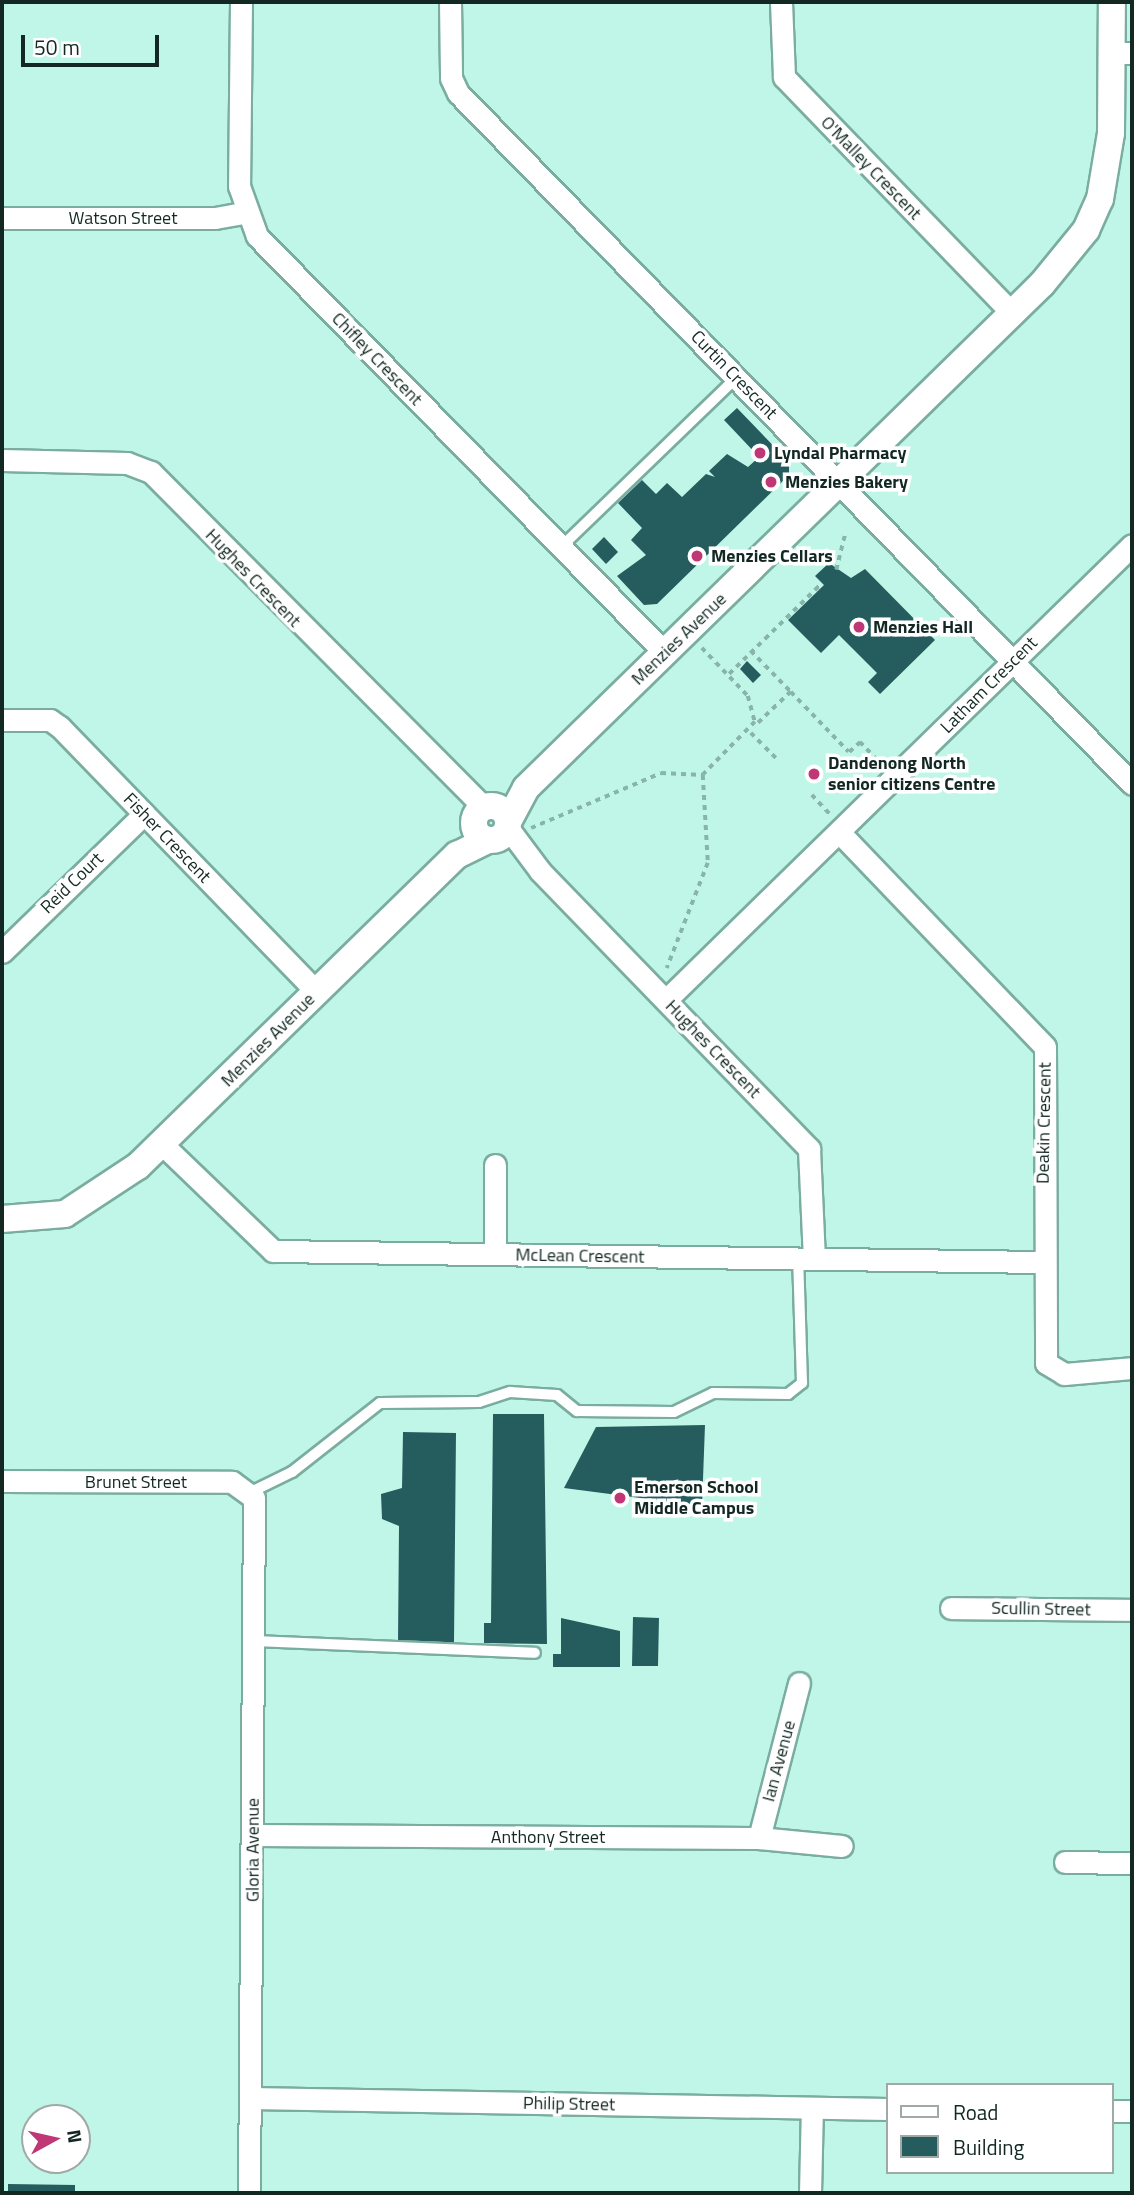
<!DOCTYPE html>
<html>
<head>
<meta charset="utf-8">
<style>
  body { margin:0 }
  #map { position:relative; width:1134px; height:2195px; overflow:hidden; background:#c0f6e8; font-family:"Titillium Web",sans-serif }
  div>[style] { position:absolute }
  .building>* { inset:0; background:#255c5d }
  .path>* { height:3.5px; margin-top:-1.75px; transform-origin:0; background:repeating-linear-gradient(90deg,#88b4a9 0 5px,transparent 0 10px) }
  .roads { filter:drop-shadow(2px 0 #7aada0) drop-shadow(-2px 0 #7aada0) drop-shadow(0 2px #7aada0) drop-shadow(0 -2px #7aada0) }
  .service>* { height:10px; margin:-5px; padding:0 5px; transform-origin:5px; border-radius:5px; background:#fff }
  .minor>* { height:21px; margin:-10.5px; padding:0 10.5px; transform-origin:10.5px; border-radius:10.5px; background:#fff }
  .tertiary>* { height:26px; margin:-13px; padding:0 13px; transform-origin:13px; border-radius:13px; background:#fff }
  .tertiary>.ring { margin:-13px; padding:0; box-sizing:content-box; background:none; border:26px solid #fff; border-radius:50% }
  .dots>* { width:19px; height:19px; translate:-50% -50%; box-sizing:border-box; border:4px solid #fff; border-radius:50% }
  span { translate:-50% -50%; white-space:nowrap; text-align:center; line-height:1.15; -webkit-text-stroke:7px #fff; paint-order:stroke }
  .street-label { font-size:18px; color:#132823 }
  .poi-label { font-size:18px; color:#132823; font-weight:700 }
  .left { translate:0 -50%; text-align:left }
  .frame { position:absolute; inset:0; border:4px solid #132823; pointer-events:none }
  .legend { position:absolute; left:886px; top:2083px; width:228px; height:91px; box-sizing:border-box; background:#fff; border:2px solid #a1a9a7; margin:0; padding:9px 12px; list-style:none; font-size:21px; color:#132823 }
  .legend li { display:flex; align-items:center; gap:14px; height:35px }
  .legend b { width:35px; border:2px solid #a1a9a7 }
  .north { position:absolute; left:21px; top:2104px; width:70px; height:70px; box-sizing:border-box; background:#fff; border:2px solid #a1a9a7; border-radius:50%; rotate:82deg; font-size:19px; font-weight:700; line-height:28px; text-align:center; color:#132823 }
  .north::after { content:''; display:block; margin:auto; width:24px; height:32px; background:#bf3775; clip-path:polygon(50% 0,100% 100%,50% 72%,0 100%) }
  .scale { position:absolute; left:21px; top:35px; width:138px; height:32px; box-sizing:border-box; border:4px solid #132823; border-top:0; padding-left:9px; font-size:21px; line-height:24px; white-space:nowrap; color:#132823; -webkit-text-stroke:5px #fff; paint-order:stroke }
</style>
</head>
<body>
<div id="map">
  <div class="building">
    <div style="clip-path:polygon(737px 408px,789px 462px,789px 475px,657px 604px,644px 605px,617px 576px,646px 555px,631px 540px,642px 528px,618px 503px,642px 480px,656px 494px,667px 483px,682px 497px,706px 474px,715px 477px,709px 471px,727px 454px,748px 467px,759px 457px,724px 420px)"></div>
    <div style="clip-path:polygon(604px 537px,618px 552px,606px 564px,592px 549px)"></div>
    <div style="clip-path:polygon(829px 563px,851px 578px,865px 569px,935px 640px,880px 694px,868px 682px,877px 673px,839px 635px,821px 653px,788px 620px,824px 585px,815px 576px)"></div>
    <div style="clip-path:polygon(747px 661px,761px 675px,753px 683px,740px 669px)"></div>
    <div style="clip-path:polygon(493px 1414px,544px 1414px,547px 1644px,484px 1643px,484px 1623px,491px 1623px)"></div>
    <div style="clip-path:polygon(705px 1425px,702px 1506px,564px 1488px,596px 1427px)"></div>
    <div style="clip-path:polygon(403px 1432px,456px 1433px,454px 1643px,398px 1643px,399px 1526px,382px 1519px,381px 1494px,402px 1488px)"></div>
    <div style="clip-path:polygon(633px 1617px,659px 1618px,658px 1666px,632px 1666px)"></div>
    <div style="clip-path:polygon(561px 1618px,620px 1631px,620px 1667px,553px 1667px,553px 1654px,561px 1654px)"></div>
    <div style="clip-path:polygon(8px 2184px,75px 2185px,75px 2193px,8px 2193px)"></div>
  </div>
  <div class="path">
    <div style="left:836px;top:570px;width:36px;rotate:-76deg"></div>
    <div style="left:702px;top:648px;width:66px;rotate:46.2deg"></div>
    <div style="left:748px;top:696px;width:27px;rotate:75deg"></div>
    <div style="left:755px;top:722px;width:74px;rotate:134.5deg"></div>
    <div style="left:751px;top:651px;width:57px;rotate:45.7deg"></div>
    <div style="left:791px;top:692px;width:50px;rotate:136.6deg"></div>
    <div style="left:729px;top:674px;width:130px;rotate:-44.4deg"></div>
    <div style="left:791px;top:692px;width:83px;rotate:46deg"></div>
    <div style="left:849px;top:752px;width:15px;rotate:-42deg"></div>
    <div style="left:860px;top:742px;width:30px;rotate:46deg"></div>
    <div style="left:751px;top:733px;width:37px;rotate:45deg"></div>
    <div style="left:812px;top:795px;width:26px;rotate:47deg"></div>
    <div style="left:531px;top:828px;width:141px;rotate:-22.9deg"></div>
    <div style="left:661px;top:773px;width:42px;rotate:2.7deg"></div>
    <div style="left:703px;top:775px;width:88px;rotate:86.7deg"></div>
    <div style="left:708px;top:863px;width:113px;rotate:111.3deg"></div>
  </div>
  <div class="roads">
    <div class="service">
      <div style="left:561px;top:547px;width:245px;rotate:-44deg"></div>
      <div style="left:251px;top:1492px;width:46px;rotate:-26deg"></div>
      <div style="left:292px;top:1472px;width:112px;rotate:-38.1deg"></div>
      <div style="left:380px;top:1403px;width:99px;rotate:-0.6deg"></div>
      <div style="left:479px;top:1402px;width:33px;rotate:-18deg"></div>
      <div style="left:510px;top:1392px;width:47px;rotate:3.7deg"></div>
      <div style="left:557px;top:1395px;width:26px;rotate:39deg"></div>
      <div style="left:577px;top:1411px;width:97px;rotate:0.6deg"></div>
      <div style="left:674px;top:1412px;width:43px;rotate:-26deg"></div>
      <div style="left:713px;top:1393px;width:75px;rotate:0.8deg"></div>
      <div style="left:788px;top:1394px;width:18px;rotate:-38deg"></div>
      <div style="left:802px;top:1383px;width:125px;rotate:-91.8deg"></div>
      <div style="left:254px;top:1641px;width:281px;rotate:2.4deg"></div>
    </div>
    <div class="minor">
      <div style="left:241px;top:2px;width:184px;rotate:90.6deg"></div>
      <div style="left:239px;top:186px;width:53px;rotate:70.2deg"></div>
      <div style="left:257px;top:236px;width:583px;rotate:45.63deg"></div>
      <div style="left:450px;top:2px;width:76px;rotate:89.2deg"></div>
      <div style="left:451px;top:78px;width:17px;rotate:65deg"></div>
      <div style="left:458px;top:93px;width:965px;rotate:45.71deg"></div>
      <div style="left:781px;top:2px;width:75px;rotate:87.7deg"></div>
      <div style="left:784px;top:77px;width:328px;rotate:46deg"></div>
      <div style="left:1112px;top:53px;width:20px"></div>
      <div style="left:2px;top:218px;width:213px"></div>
      <div style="left:215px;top:218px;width:29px;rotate:-10deg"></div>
      <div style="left:2px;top:460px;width:125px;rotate:1.4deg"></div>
      <div style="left:127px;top:463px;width:26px;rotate:21deg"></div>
      <div style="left:151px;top:472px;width:472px;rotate:45.2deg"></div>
      <div style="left:2px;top:720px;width:48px"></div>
      <div style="left:50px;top:720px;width:12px;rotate:35deg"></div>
      <div style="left:60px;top:727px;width:369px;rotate:45.9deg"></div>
      <div style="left:508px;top:828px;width:54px;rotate:53.3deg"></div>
      <div style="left:540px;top:871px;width:387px;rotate:45.9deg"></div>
      <div style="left:809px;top:1149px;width:109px;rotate:87.4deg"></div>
      <div style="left:840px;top:833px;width:296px;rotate:46.2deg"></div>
      <div style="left:1045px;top:1047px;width:316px;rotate:89.8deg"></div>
      <div style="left:1046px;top:1363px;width:21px;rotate:31deg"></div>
      <div style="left:1064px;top:1374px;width:68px;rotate:-5deg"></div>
      <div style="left:2px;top:952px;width:197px;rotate:-44.2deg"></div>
      <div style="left:666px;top:1000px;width:651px;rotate:-44.32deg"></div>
      <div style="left:162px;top:1144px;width:154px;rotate:43.9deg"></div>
      <div style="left:273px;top:1251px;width:769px;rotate:0.82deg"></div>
      <div style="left:495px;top:1254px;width:89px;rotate:-90deg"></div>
      <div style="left:2px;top:1481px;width:230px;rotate:0.2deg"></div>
      <div style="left:232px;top:1482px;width:27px;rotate:36deg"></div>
      <div style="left:254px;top:1498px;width:695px;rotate:90.41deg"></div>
      <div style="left:951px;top:1608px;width:181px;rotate:0.6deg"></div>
      <div style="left:254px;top:1835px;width:505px;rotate:0.34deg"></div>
      <div style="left:759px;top:1838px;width:83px;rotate:5.5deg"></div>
      <div style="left:759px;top:1838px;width:160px;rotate:-75.5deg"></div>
      <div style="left:1065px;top:1862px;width:67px;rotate:0.9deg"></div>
      <div style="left:250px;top:2098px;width:637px;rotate:0.99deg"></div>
      <div style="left:1111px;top:2111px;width:21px"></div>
      <div style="left:810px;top:2193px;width:85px;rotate:-88.7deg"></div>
    </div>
    <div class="tertiary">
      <div class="ring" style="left:474px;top:806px;width:8px;height:8px"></div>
      <div style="left:508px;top:822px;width:38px;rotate:-62deg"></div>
      <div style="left:526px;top:788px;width:721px;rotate:-44.33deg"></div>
      <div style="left:1042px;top:284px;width:70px;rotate:-50.8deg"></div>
      <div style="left:1086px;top:230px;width:34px;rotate:-66deg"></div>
      <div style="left:1100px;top:199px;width:67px;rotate:-80.5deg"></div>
      <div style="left:1111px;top:133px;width:131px;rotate:-89.6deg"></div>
      <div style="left:2px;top:1219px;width:63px;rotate:-4.5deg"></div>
      <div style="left:65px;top:1214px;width:87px;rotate:-33.3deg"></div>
      <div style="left:138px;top:1166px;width:446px;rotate:-44.3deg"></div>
      <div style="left:457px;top:855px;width:34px;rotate:-26deg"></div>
    </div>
  </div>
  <div class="dots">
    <div style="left:760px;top:453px;background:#bf3775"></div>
    <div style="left:771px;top:482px;background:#bf3775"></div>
    <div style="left:697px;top:556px;background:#bf3775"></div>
    <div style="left:859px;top:627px;background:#bf3775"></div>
    <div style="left:814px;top:774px;background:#bf3775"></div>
    <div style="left:620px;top:1498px;background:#bf3775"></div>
  </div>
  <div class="street-label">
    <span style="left:871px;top:168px;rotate:46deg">O'Malley Crescent</span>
    <span style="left:123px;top:218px">Watson Street</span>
    <span style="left:377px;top:359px;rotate:46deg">Chifley Crescent</span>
    <span style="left:734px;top:375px;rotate:46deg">Curtin Crescent</span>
    <span style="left:253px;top:578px;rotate:46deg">Hughes Crescent</span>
    <span style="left:679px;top:639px;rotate:-44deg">Menzies Avenue</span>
    <span style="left:989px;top:685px;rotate:-45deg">Latham Crescent</span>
    <span style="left:167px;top:838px;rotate:46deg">Fisher Crescent</span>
    <span style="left:72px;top:883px;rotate:-44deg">Reid Court</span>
    <span style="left:268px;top:1040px;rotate:-45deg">Menzies Avenue</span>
    <span style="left:713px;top:1049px;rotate:46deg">Hughes Crescent</span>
    <span style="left:1044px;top:1123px;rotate:-89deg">Deakin Crescent</span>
    <span style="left:580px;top:1256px;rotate:1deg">McLean Crescent</span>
    <span style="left:136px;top:1482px">Brunet Street</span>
    <span style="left:1041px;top:1609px;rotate:1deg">Scullin Street</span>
    <span style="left:779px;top:1761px;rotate:-75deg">Ian Avenue</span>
    <span style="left:548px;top:1837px">Anthony Street</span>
    <span style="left:253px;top:1850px;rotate:-90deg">Gloria Avenue</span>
    <span style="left:569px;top:2104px;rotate:1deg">Philip Street</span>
  </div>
  <div class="poi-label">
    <span class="left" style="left:774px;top:453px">Lyndal Pharmacy</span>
    <span class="left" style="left:785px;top:482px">Menzies Bakery</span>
    <span class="left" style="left:711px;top:556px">Menzies Cellars</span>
    <span class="left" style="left:873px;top:627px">Menzies Hall</span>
    <span class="left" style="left:828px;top:774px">Dandenong North<br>senior citizens Centre</span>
    <span class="left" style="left:634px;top:1498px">Emerson School<br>Middle Campus</span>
  </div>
  <div class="frame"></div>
  <ul class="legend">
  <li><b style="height:9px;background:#fff"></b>Road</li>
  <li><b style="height:19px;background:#255c5d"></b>Building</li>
  </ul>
  <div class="north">N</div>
  <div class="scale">50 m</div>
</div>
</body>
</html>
